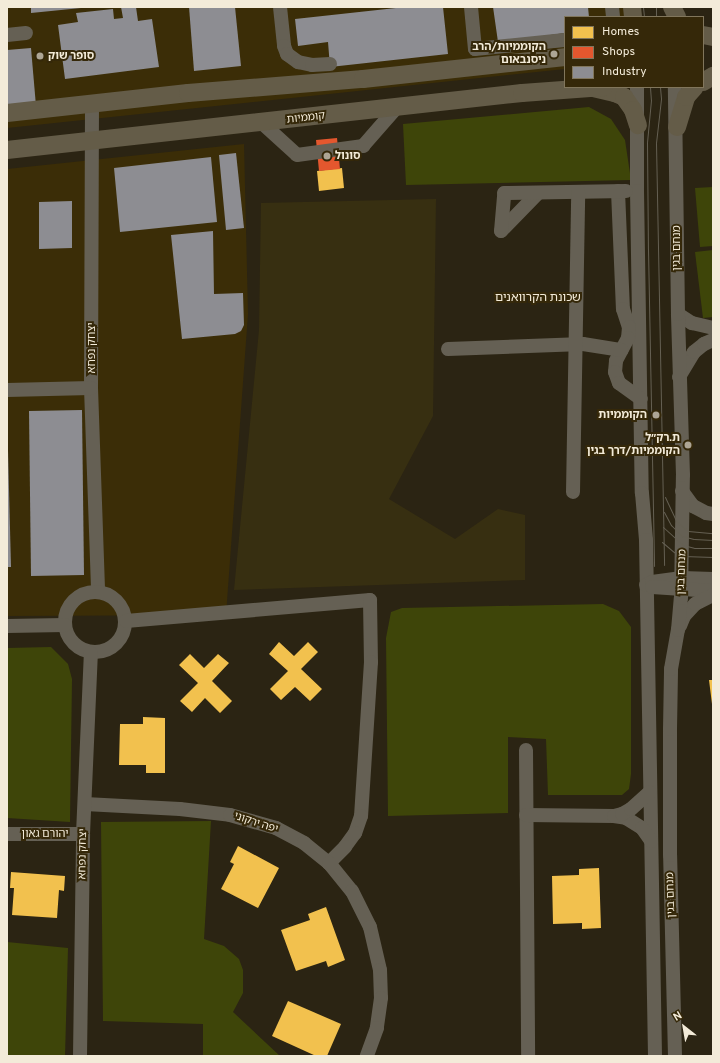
<!DOCTYPE html>
<html>
<head>
<meta charset="utf-8">
<style>
  body { margin:0 }
  #map { position:relative; width:720px; height:1063px; overflow:hidden; background:#2b2413; font-family:Overpass,"Noto Sans Hebrew",sans-serif }
  div>[style] { position:absolute }
  .built>* { inset:0; background:#3b2d07 }
  .green>* { inset:0; background:#3e4509 }
  .sand>* { inset:0; background:#372f11 }
  .homes>* { inset:0; background:#f2c14e }
  .shops>* { inset:0; background:#e4572e }
  .industry>* { inset:0; background:#8d8d92 }
  .minor>* { height:14px; margin:-7px; padding:0 7px; transform-origin:7px; border-radius:7px; background:#656054 }
  .minor>.ring { margin:-7px; padding:0; box-sizing:content-box; background:none; border:14px solid #656054; border-radius:50% }
  .major>* { height:18px; margin:-9px; padding:0 9px; transform-origin:9px; border-radius:9px; background:#645c48 }
  .tram>* { height:1px; margin:-0.5px; padding:0 0.5px; transform-origin:0.5px; border-radius:0.5px; background:#656053 }
  .dots>* { width:11px; height:11px; translate:-50% -50%; box-sizing:border-box; border:2px solid #352809; border-radius:50% }
  span { translate:-50% -50%; white-space:nowrap; text-align:center; line-height:1.15; -webkit-text-stroke:4px #352809; paint-order:stroke }
  .poi-label { font-size:11px; color:#f3ebd9; font-weight:700 }
  .right { translate:-100% -50%; text-align:right }
  .left { translate:0 -50%; text-align:left }
  .street-label { font-size:11px; color:#f3ebd9 }
  .neighbourhood-label { font-size:12px; color:#f3ebd9 }
  .frame { position:absolute; inset:0; border:8px solid #f3ebd9; pointer-events:none }
  .legend { position:absolute; left:564px; top:16px; width:140px; height:72px; box-sizing:border-box; background:#352809; border:1px solid #81765c; margin:0; padding:5px 7px; list-style:none; font-size:12px; color:#f3ebd9 }
  .legend li { display:flex; align-items:center; gap:8px; height:20px }
  .legend b { width:20px; border:1px solid #81765c }
  .north { position:absolute; left:664px; top:1007px; width:40px; height:40px; -webkit-text-stroke:3px #352809; paint-order:stroke; rotate:329deg; font-size:11px; font-weight:700; line-height:16px; text-align:center; color:#f3ebd9 }
  .north::after { content:''; display:block; margin:auto; width:14px; height:18px; background:#f3ebd9; clip-path:polygon(50% 0,100% 100%,50% 72%,0 100%) }
</style>
</head>
<body>
<div id="map">
  <div class="built">
    <div style="clip-path:polygon(7px 7px,638px 7px,639px 17px,565px 17px,565px 69px,7px 128px)"></div>
    <div style="clip-path:polygon(244px 144px,248px 314px,226px 615px,7px 616px,7px 169px)"></div>
  </div>
  <div class="green">
    <div style="clip-path:polygon(589px 107px,611px 119px,625px 140px,631px 180px,406px 185px,403px 124px)"></div>
    <div style="clip-path:polygon(713px 187px,713px 246px,700px 247px,695px 188px)"></div>
    <div style="clip-path:polygon(713px 250px,713px 317px,703px 318px,695px 252px)"></div>
    <div style="clip-path:polygon(603px 604px,619px 611px,631px 627px,631px 774px,629px 789px,622px 795px,548px 795px,546px 739px,508px 737px,508px 813px,388px 816px,386px 638px,391px 612px,402px 608px)"></div>
    <div style="clip-path:polygon(51px 647px,68px 664px,72px 679px,70px 822px,7px 818px,7px 648px)"></div>
    <div style="clip-path:polygon(211px 821px,204px 939px,224px 946px,239px 959px,243px 970px,243px 993px,233px 1012px,280px 1056px,203px 1056px,203px 1024px,103px 1021px,101px 822px)"></div>
    <div style="clip-path:polygon(7px 942px,68px 948px,65px 1056px,7px 1056px)"></div>
  </div>
  <div class="sand">
    <div style="clip-path:polygon(436px 199px,433px 416px,389px 499px,455px 539px,498px 509px,525px 515px,525px 580px,234px 590px,259px 330px,261px 203px)"></div>
  </div>
  <div class="homes">
    <div style="clip-path:polygon(342px 168px,344px 188px,319px 191px,317px 171px)"></div>
    <div style="clip-path:polygon(279px 642px,294px 656px,308px 642px,318px 652px,301px 669px,322px 689px,310px 701px,295px 687px,281px 700px,270px 689px,288px 671px,269px 654px)"></div>
    <div style="clip-path:polygon(190px 654px,204px 668px,218px 654px,229px 663px,212px 681px,232px 701px,220px 713px,205px 698px,192px 712px,180px 701px,198px 683px,179px 665px)"></div>
    <div style="clip-path:polygon(709px 680px,713px 680px,713px 704px,712px 704px)"></div>
    <div style="clip-path:polygon(143px 717px,165px 718px,165px 773px,146px 773px,146px 765px,119px 765px,120px 724px,143px 724px)"></div>
    <div style="clip-path:polygon(238px 846px,279px 868px,258px 908px,221px 889px,234px 864px,230px 862px)"></div>
    <div style="clip-path:polygon(599px 868px,601px 928px,582px 929px,582px 923px,553px 924px,552px 876px,579px 875px,579px 869px)"></div>
    <div style="clip-path:polygon(11px 872px,65px 876px,64px 891px,59px 890px,57px 918px,12px 915px,14px 888px,10px 888px)"></div>
    <div style="clip-path:polygon(326px 907px,345px 960px,328px 967px,326px 961px,296px 971px,281px 930px,310px 920px,308px 914px)"></div>
    <div style="clip-path:polygon(288px 1001px,341px 1024px,327px 1056px,316px 1056px,272px 1036px)"></div>
  </div>
  <div class="shops">
    <div style="clip-path:polygon(337px 138px,340px 169px,319px 171px,316px 140px)"></div>
  </div>
  <div class="industry">
    <div style="clip-path:polygon(31px 7px,81px 7px,81px 8px,31px 13px)"></div>
    <div style="clip-path:polygon(121px 7px,136px 7px,138px 21px,152px 19px,159px 67px,65px 79px,58px 25px,78px 22px,76px 13px,113px 9px,114px 19px,123px 18px)"></div>
    <div style="clip-path:polygon(189px 7px,235px 7px,241px 66px,194px 71px)"></div>
    <div style="clip-path:polygon(405px 7px,443px 7px,448px 54px,330px 67px,328px 42px,298px 46px,295px 19px)"></div>
    <div style="clip-path:polygon(493px 7px,588px 7px,589px 17px,565px 17px,565px 33px,498px 42px)"></div>
    <div style="clip-path:polygon(31px 48px,36px 106px,7px 109px,7px 50px)"></div>
    <div style="clip-path:polygon(236px 153px,244px 228px,226px 230px,219px 155px)"></div>
    <div style="clip-path:polygon(211px 157px,217px 222px,120px 232px,114px 168px)"></div>
    <div style="clip-path:polygon(72px 201px,72px 248px,39px 249px,39px 202px)"></div>
    <div style="clip-path:polygon(213px 231px,214px 294px,243px 293px,244px 325px,241px 331px,235px 334px,182px 339px,171px 235px)"></div>
    <div style="clip-path:polygon(82px 410px,84px 575px,31px 576px,29px 411px)"></div>
    <div style="clip-path:polygon(7px 411px,11px 567px,7px 567px)"></div>
  </div>
  <div class="minor">
    <div style="left:280px;top:7px;width:39px;rotate:84deg"></div>
    <div style="left:284px;top:46px;width:9px;rotate:69deg"></div>
    <div style="left:287px;top:54px;width:14px;rotate:36deg"></div>
    <div style="left:298px;top:62px;width:14px;rotate:12deg"></div>
    <div style="left:312px;top:65px;width:18px;rotate:-3deg"></div>
    <div style="left:471px;top:7px;width:42px;rotate:84.6deg"></div>
    <div style="left:475px;top:49px;width:90px;rotate:-5.7deg"></div>
    <div style="left:612px;top:7px;width:10px;rotate:84deg"></div>
    <div style="left:7px;top:35px;width:19px;rotate:-6deg"></div>
    <div style="left:637px;top:87px;width:104px;rotate:90deg"></div>
    <div style="left:637px;top:191px;width:302px;rotate:89.1deg"></div>
    <div style="left:642px;top:493px;width:47px;rotate:85.1deg"></div>
    <div style="left:646px;top:540px;width:516px;rotate:89deg"></div>
    <div style="left:92px;top:104px;width:284px;rotate:90.2deg"></div>
    <div style="left:91px;top:388px;width:204px;rotate:88deg"></div>
    <div style="left:262px;top:123px;width:47px;rotate:42.4deg"></div>
    <div style="left:297px;top:155px;width:67px;rotate:-7.8deg"></div>
    <div style="left:363px;top:146px;width:52px;rotate:-48.9deg"></div>
    <div style="left:618px;top:191px;width:118px;rotate:87.6deg"></div>
    <div style="left:623px;top:309px;width:19px;rotate:72deg"></div>
    <div style="left:629px;top:327px;width:11px;rotate:95deg"></div>
    <div style="left:628px;top:338px;width:26px;rotate:118deg"></div>
    <div style="left:616px;top:361px;width:11px;rotate:95deg"></div>
    <div style="left:615px;top:372px;width:12px;rotate:70deg"></div>
    <div style="left:619px;top:383px;width:27px;rotate:36deg"></div>
    <div style="left:538px;top:193px;width:53px;rotate:134.2deg"></div>
    <div style="left:501px;top:231px;width:38px;rotate:-85deg"></div>
    <div style="left:504px;top:193px;width:122px;rotate:-0.9deg"></div>
    <div style="left:678px;top:314px;width:17px;rotate:33deg"></div>
    <div style="left:692px;top:323px;width:22px;rotate:13deg"></div>
    <div style="left:448px;top:349px;width:135px;rotate:-2.1deg"></div>
    <div style="left:583px;top:344px;width:39px;rotate:9deg"></div>
    <div style="left:679px;top:377px;width:29px;rotate:-59deg"></div>
    <div style="left:694px;top:352px;width:13px;rotate:-39deg"></div>
    <div style="left:704px;top:344px;width:10px;rotate:-24deg"></div>
    <div style="left:7px;top:390px;width:84px;rotate:-1.4deg"></div>
    <div style="left:682px;top:491px;width:19px;rotate:54deg"></div>
    <div style="left:693px;top:506px;width:15px;rotate:28deg"></div>
    <div style="left:706px;top:513px;width:7px;rotate:8deg"></div>
    <div style="left:573px;top:492px;width:300px;rotate:-89deg"></div>
    <div style="left:646px;top:585px;width:7px;rotate:-27deg"></div>
    <div style="left:652px;top:582px;width:30px;rotate:-8deg"></div>
    <div style="left:682px;top:578px;width:31px;rotate:2deg"></div>
    <div style="left:652px;top:587px;width:61px;rotate:3.8deg"></div>
    <div class="ring" style="left:65px;top:592px;width:46px;height:46px"></div>
    <div style="left:126px;top:621px;width:245px;rotate:-4.9deg"></div>
    <div style="left:370px;top:600px;width:62px;rotate:89.1deg"></div>
    <div style="left:371px;top:662px;width:154px;rotate:93.7deg"></div>
    <div style="left:361px;top:816px;width:18px;rotate:109deg"></div>
    <div style="left:355px;top:833px;width:17px;rotate:126deg"></div>
    <div style="left:345px;top:847px;width:23px;rotate:135deg"></div>
    <div style="left:7px;top:626px;width:58px;rotate:-1deg"></div>
    <div style="left:680px;top:626px;width:11px;rotate:-68deg"></div>
    <div style="left:684px;top:616px;width:16px;rotate:-47deg"></div>
    <div style="left:695px;top:604px;width:20px;rotate:-27deg"></div>
    <div style="left:526px;top:750px;width:306px;rotate:89.6deg"></div>
    <div style="left:85px;top:804px;width:95px;rotate:3deg"></div>
    <div style="left:180px;top:809px;width:50px;rotate:6.8deg"></div>
    <div style="left:230px;top:815px;width:48px;rotate:15.8deg"></div>
    <div style="left:276px;top:828px;width:32px;rotate:28deg"></div>
    <div style="left:304px;top:843px;width:32px;rotate:39deg"></div>
    <div style="left:329px;top:863px;width:36px;rotate:51deg"></div>
    <div style="left:352px;top:891px;width:40px;rotate:63.4deg"></div>
    <div style="left:370px;top:927px;width:44px;rotate:76.9deg"></div>
    <div style="left:380px;top:970px;width:28px;rotate:88deg"></div>
    <div style="left:381px;top:998px;width:30px;rotate:98deg"></div>
    <div style="left:377px;top:1028px;width:30px;rotate:110deg"></div>
    <div style="left:526px;top:815px;width:88px;rotate:0.7deg"></div>
    <div style="left:614px;top:816px;width:12px;rotate:9deg"></div>
    <div style="left:626px;top:818px;width:19px;rotate:32deg"></div>
    <div style="left:642px;top:828px;width:16px;rotate:55deg"></div>
    <div style="left:614px;top:816px;width:8px;rotate:-14deg"></div>
    <div style="left:622px;top:814px;width:10px;rotate:-29deg"></div>
    <div style="left:631px;top:809px;width:25px;rotate:-42deg"></div>
    <div style="left:7px;top:834px;width:76px"></div>
    <div style="left:80px;top:1056px;width:222px;rotate:-89.2deg"></div>
    <div style="left:83px;top:834px;width:181px;rotate:-87.5deg"></div>
    <div style="left:675px;top:1056px;width:201px;rotate:-91.4deg"></div>
    <div style="left:670px;top:855px;width:126px;rotate:-90deg"></div>
    <div style="left:670px;top:729px;width:60px;rotate:-89deg"></div>
    <div style="left:671px;top:669px;width:40px;rotate:-80deg"></div>
    <div style="left:678px;top:630px;width:32px;rotate:-85deg"></div>
    <div style="left:681px;top:598px;width:123px;rotate:-89.1deg"></div>
    <div style="left:683px;top:475px;width:161px;rotate:-91.8deg"></div>
    <div style="left:678px;top:314px;width:227px;rotate:-90.8deg"></div>
  </div>
  <div class="major">
    <div style="left:632px;top:7px;width:10px;rotate:84deg"></div>
    <div style="left:672px;top:7px;width:11px;rotate:63deg"></div>
    <div style="left:703px;top:35px;width:10px;rotate:11deg"></div>
    <div style="left:703px;top:82px;width:12px;rotate:-31deg"></div>
    <div style="left:593px;top:88px;width:23px;rotate:13deg"></div>
    <div style="left:615px;top:93px;width:10px;rotate:24deg"></div>
    <div style="left:624px;top:97px;width:16px;rotate:55deg"></div>
    <div style="left:633px;top:110px;width:16px;rotate:72deg"></div>
    <div style="left:7px;top:113px;width:182px;rotate:-6.3deg"></div>
    <div style="left:188px;top:93px;width:176px;rotate:-4.6deg"></div>
    <div style="left:363px;top:79px;width:203px;rotate:-6.2deg"></div>
    <div style="left:677px;top:127px;width:31px;rotate:-73deg"></div>
    <div style="left:686px;top:97px;width:13px;rotate:-48deg"></div>
    <div style="left:7px;top:150px;width:518px;rotate:-6.32deg"></div>
    <div style="left:522px;top:93px;width:82px;rotate:-4.2deg"></div>
  </div>
  <div class="tram">
    <div style="left:643px;top:7px;width:10px;rotate:84deg"></div>
    <div style="left:656px;top:7px;width:10px;rotate:90deg"></div>
    <div style="left:650px;top:87px;width:13px;rotate:86deg"></div>
    <div style="left:651px;top:100px;width:42px;rotate:95.4deg"></div>
    <div style="left:647px;top:142px;width:107px;rotate:89.5deg"></div>
    <div style="left:648px;top:249px;width:317px;rotate:88.9deg"></div>
    <div style="left:660px;top:87px;width:12px;rotate:85deg"></div>
    <div style="left:661px;top:99px;width:44px;rotate:96.5deg"></div>
    <div style="left:656px;top:143px;width:422px;rotate:88.9deg"></div>
    <div style="left:665px;top:497px;width:26px;rotate:65deg"></div>
    <div style="left:676px;top:521px;width:16px;rotate:40deg"></div>
    <div style="left:688px;top:531px;width:25px;rotate:5deg"></div>
    <div style="left:664px;top:512px;width:15px;rotate:62deg"></div>
    <div style="left:671px;top:525px;width:16px;rotate:45deg"></div>
    <div style="left:682px;top:536px;width:12px;rotate:14deg"></div>
    <div style="left:694px;top:539px;width:19px;rotate:3deg"></div>
    <div style="left:663px;top:527px;width:27px;rotate:42deg"></div>
    <div style="left:683px;top:545px;width:11px;rotate:15deg"></div>
    <div style="left:694px;top:548px;width:19px"></div>
    <div style="left:662px;top:542px;width:16px;rotate:40deg"></div>
    <div style="left:674px;top:552px;width:10px;rotate:24deg"></div>
    <div style="left:683px;top:556px;width:30px;rotate:2deg"></div>
  </div>
  <div class="dots">
    <div style="left:554px;top:54px;background:#ada594"></div>
    <div style="left:40px;top:56px;background:#ada594"></div>
    <div style="left:327px;top:156px;background:#ada594"></div>
    <div style="left:656px;top:415px;background:#ada594"></div>
    <div style="left:688px;top:445px;background:#ada594"></div>
  </div>
  <div class="poi-label">
    <span class="right" style="left:546px;top:54px">הקוממיות/הרב<br>ניסנבאום</span>
    <span class="left" style="left:48px;top:56px">סופר שוק</span>
    <span class="left" style="left:335px;top:156px">סונול</span>
    <span class="right" style="left:647px;top:415px">הקוממיות</span>
    <span class="right" style="left:680px;top:445px">ת.רק״ל<br>הקוממיות/דרך בגין</span>
  </div>
  <div class="street-label">
    <span style="left:306px;top:118px;rotate:-6deg">קוממיות</span>
    <span style="left:677px;top:248px;rotate:-90deg">מנחם בגין</span>
    <span style="left:92px;top:348px;rotate:-90deg">יצחק נפחא</span>
    <span style="left:682px;top:572px;rotate:-88deg">מנחם בגין</span>
    <span style="left:256px;top:823px;rotate:18deg">יפה ירקוני</span>
    <span style="left:45px;top:834px">יהורם גאון</span>
    <span style="left:83px;top:854px;rotate:-89deg">יצחק נפחא</span>
    <span style="left:671px;top:895px;rotate:-92deg">מנחם בגין</span>
  </div>
  <div class="neighbourhood-label">
    <span style="left:538px;top:299px">שכונת הקרוואנים</span>
  </div>
  <div class="frame"></div>
  <ul class="legend">
  <li><b style="height:11px;background:#f2c14e"></b>Homes</li>
  <li><b style="height:11px;background:#e4572e"></b>Shops</li>
  <li><b style="height:11px;background:#8d8d92"></b>Industry</li>
  </ul>
  <div class="north">N</div>
</div>
</body>
</html>
